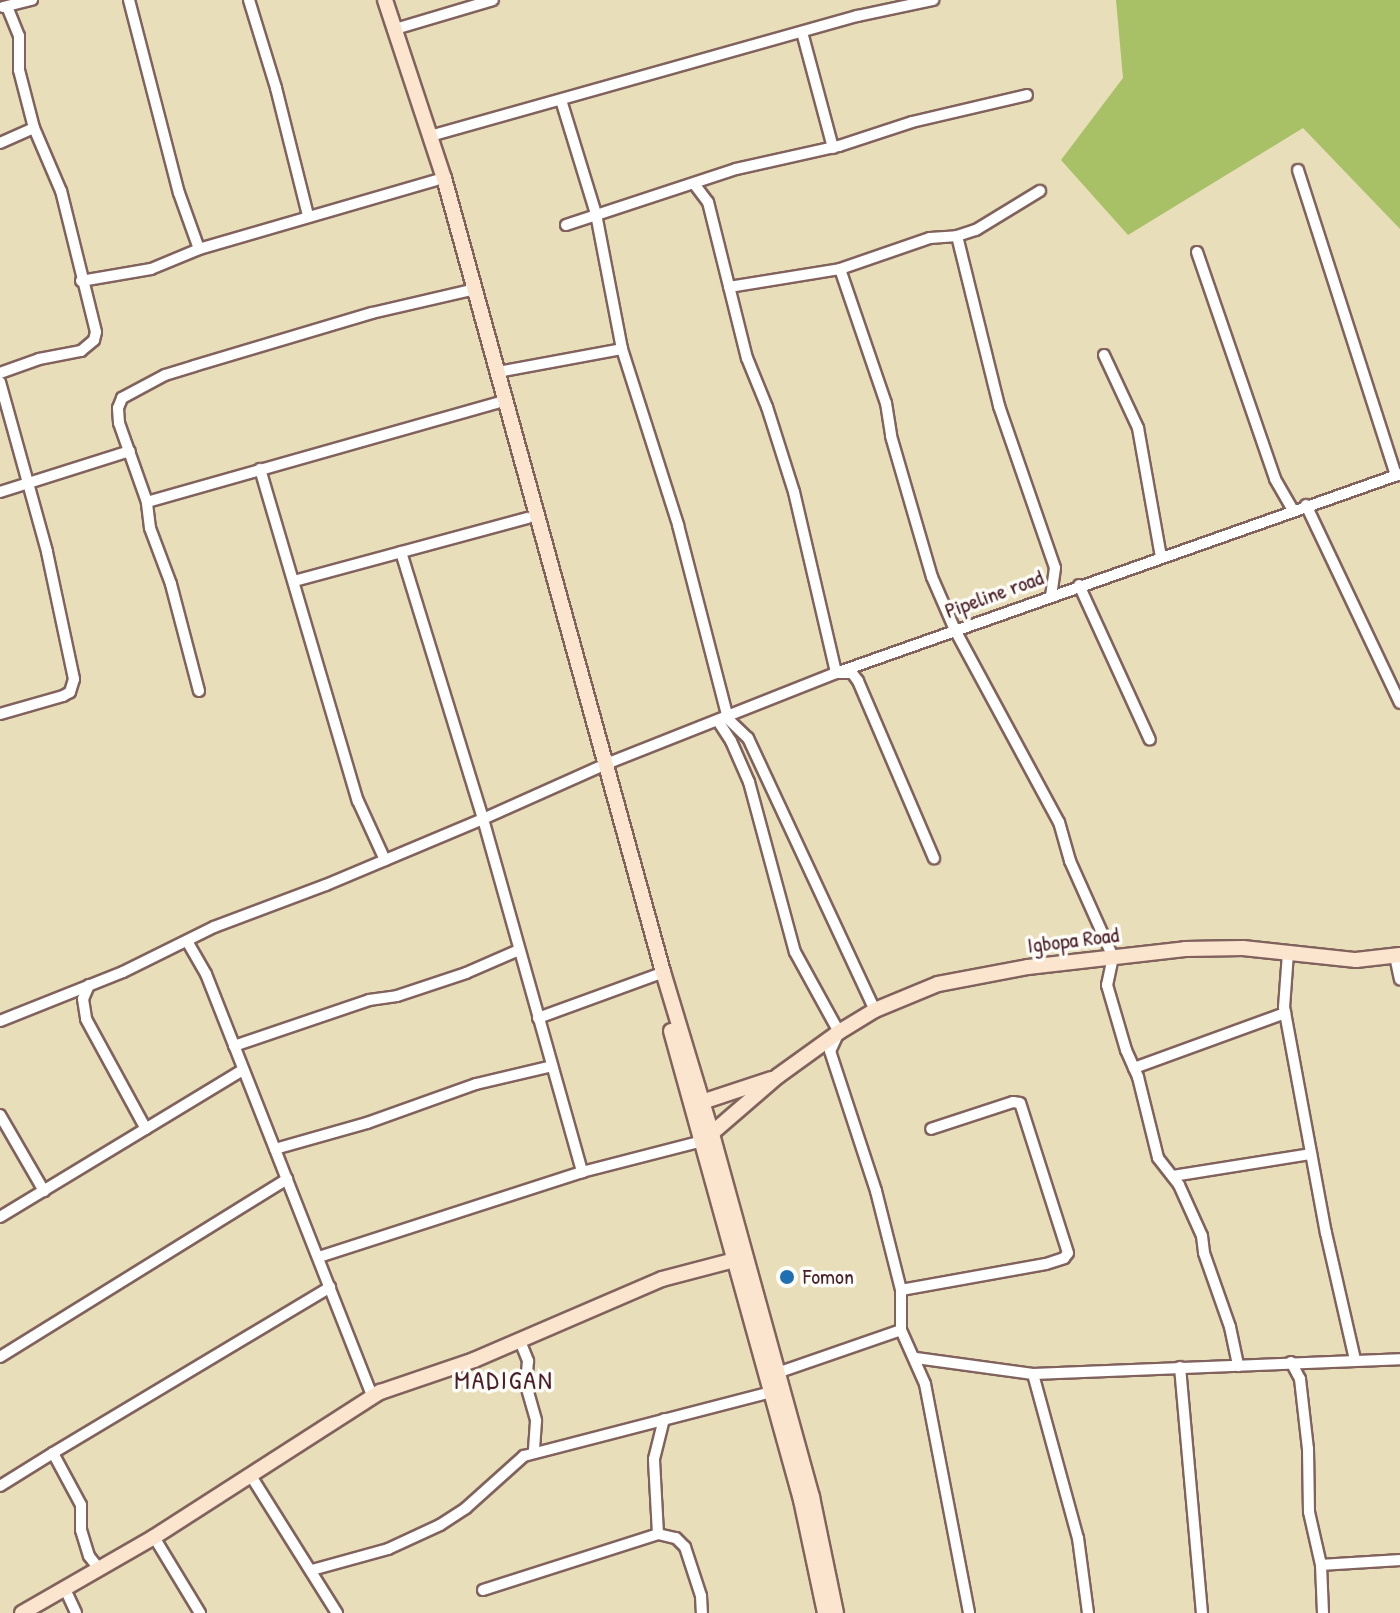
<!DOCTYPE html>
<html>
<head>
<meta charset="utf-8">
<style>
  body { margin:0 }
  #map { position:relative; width:1400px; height:1613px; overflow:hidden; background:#e8deba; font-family:"Patrick Hand",sans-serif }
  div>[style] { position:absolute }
  .green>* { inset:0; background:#a8c066 }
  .roads { filter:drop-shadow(2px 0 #81625d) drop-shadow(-2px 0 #81625d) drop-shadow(0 2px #81625d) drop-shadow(0 -2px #81625d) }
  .street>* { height:10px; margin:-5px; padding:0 5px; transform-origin:5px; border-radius:5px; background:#fff }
  .secondary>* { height:14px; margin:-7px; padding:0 7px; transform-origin:7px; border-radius:7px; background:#fce5cf }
  .dots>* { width:22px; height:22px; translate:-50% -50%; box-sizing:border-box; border:4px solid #fdfcf7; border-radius:50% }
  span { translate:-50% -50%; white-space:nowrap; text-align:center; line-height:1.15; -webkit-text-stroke:7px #fdfcf7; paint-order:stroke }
  .street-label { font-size:22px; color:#4a1f2b }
  .poi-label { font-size:22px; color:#4a1f2b }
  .left { translate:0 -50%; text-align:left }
  .quarter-label { font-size:26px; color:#4a1f2b; letter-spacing:2px }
</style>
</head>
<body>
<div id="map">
  <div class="green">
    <div style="clip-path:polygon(1116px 0,1400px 0,1400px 229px,1303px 128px,1128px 235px,1061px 160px,1123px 78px)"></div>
  </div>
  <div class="roads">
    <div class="street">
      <div style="left:129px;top:0;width:199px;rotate:75.5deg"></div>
      <div style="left:179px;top:193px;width:59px;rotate:70.3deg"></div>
      <div style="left:249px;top:0;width:92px;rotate:72.9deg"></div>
      <div style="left:276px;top:88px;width:131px;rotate:75.9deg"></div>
      <div style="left:3px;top:7px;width:30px;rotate:-14deg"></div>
      <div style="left:395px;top:29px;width:102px;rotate:-16.5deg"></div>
      <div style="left:802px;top:32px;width:120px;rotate:75deg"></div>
      <div style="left:561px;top:100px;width:119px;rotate:72.9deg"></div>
      <div style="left:596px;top:214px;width:137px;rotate:79.1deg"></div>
      <div style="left:622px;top:349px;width:185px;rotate:72.3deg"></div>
      <div style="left:678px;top:525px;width:200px;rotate:75.5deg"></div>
      <div style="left:728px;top:719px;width:28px;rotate:44deg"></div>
      <div style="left:748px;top:738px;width:300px;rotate:65deg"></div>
      <div style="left:430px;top:136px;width:444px;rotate:-15.7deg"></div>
      <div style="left:857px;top:16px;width:78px;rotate:-11.9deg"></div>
      <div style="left:0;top:143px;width:37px;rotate:-24deg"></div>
      <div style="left:1298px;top:170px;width:321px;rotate:72.2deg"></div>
      <div style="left:695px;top:185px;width:21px;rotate:53deg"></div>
      <div style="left:708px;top:202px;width:161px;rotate:76deg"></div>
      <div style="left:747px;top:358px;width:53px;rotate:67.8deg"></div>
      <div style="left:767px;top:407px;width:89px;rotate:72.4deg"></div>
      <div style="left:794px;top:492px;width:186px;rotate:76.9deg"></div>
      <div style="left:836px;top:673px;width:16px"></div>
      <div style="left:852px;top:673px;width:10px;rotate:53deg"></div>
      <div style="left:858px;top:681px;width:193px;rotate:66.8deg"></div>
      <div style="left:566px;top:225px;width:179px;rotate:-18.2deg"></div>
      <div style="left:736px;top:169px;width:106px;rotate:-12.6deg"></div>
      <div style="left:839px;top:146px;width:77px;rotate:-18.2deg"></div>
      <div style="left:912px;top:122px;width:118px;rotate:-13.2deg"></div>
      <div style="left:957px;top:236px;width:175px;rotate:76.1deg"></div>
      <div style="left:999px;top:406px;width:171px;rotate:70.9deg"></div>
      <div style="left:1055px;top:568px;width:27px;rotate:98deg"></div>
      <div style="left:1197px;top:252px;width:240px;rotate:71deg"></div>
      <div style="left:1275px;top:479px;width:36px;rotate:60deg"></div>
      <div style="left:840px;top:269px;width:142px;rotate:71.1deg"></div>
      <div style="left:886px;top:403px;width:33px;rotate:81deg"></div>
      <div style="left:891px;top:436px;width:147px;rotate:73.8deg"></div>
      <div style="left:932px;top:577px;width:58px;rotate:66.5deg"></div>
      <div style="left:955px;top:630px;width:218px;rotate:61.6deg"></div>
      <div style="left:1059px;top:822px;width:41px;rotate:74.2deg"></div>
      <div style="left:1070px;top:861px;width:105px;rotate:65.9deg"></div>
      <div style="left:1113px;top:957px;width:29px;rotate:102deg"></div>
      <div style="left:1107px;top:985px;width:68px;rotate:73.7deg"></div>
      <div style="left:1126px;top:1050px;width:30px;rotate:66deg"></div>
      <div style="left:1138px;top:1077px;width:83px;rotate:76.1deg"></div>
      <div style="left:1158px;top:1158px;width:34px;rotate:52deg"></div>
      <div style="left:1179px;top:1185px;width:56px;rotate:65.7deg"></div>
      <div style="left:1202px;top:1236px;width:17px;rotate:83deg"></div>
      <div style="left:1204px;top:1253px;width:78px;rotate:70.6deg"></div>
      <div style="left:1230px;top:1327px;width:40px;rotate:78deg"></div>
      <div style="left:81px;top:281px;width:71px;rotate:-9.7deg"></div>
      <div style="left:151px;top:269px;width:52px;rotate:-22.6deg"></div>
      <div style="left:199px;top:249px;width:247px;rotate:-16.2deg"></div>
      <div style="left:729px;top:287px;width:112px;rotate:-9.2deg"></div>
      <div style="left:840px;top:269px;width:95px;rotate:-19deg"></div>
      <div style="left:930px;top:238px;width:27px;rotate:-4deg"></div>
      <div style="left:957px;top:236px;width:20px;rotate:-18deg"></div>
      <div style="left:976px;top:230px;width:75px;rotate:-31.4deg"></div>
      <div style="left:1104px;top:355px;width:81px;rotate:65deg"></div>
      <div style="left:1138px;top:428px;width:131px;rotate:79.9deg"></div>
      <div style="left:498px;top:372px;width:126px;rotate:-10.5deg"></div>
      <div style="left:0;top:373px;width:41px;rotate:-19.7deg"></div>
      <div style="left:39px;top:359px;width:43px;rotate:-10.8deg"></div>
      <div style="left:81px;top:351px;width:17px;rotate:-40deg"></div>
      <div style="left:94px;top:340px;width:8px;rotate:-76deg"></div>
      <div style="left:96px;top:332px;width:145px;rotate:-103.9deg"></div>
      <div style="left:61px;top:191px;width:69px;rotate:-113.2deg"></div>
      <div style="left:34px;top:128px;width:60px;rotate:-104.5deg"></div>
      <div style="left:19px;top:70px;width:34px;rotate:-90deg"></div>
      <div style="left:19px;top:36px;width:31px;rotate:-112deg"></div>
      <div style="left:0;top:382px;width:176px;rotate:74.5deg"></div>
      <div style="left:47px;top:552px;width:130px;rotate:78deg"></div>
      <div style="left:74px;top:679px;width:14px;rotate:107deg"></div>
      <div style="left:70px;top:692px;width:8px;rotate:150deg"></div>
      <div style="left:63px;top:696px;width:66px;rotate:164.1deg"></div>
      <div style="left:260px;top:469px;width:346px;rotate:73.6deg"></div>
      <div style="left:358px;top:801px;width:65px;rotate:65.4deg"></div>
      <div style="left:0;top:492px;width:136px;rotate:-17.5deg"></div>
      <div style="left:147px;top:502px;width:84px;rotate:-109.5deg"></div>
      <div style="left:119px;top:423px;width:15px;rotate:-94deg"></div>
      <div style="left:118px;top:408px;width:11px;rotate:-68deg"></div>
      <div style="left:122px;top:398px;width:49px;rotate:-28.1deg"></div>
      <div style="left:165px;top:375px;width:30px;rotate:-17deg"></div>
      <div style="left:194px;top:366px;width:186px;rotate:-16.6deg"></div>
      <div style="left:372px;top:313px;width:98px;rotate:-13deg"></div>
      <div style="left:1306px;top:505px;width:219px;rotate:64.6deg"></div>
      <div style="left:401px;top:552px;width:279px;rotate:72.9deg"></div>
      <div style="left:483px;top:819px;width:367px;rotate:74.3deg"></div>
      <div style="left:294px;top:581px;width:242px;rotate:-15.1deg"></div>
      <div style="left:1079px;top:585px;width:170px;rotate:65.4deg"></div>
      <div style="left:199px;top:691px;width:111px;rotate:-104.7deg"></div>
      <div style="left:171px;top:584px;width:60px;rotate:-110.6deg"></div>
      <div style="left:150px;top:528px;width:26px;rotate:-97deg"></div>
      <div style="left:147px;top:502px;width:364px;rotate:-15.8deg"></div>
      <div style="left:718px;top:721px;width:24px;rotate:57deg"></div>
      <div style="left:731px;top:741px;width:45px;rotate:66.3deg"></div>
      <div style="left:749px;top:782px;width:176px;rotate:74.9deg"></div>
      <div style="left:795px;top:952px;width:91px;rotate:61.2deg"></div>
      <div style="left:839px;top:1032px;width:21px;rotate:115deg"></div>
      <div style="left:830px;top:1051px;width:147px;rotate:71.8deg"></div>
      <div style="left:876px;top:1191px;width:102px;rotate:75.8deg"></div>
      <div style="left:901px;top:1290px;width:40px;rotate:90deg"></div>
      <div style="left:901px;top:1330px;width:59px;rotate:66deg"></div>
      <div style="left:925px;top:1384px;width:233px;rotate:79.1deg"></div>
      <div style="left:606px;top:764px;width:247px;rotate:-21.6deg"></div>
      <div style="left:836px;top:673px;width:598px;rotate:-19.43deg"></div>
      <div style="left:187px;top:941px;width:38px;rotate:60deg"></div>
      <div style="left:206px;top:974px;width:453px;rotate:68.5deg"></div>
      <div style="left:1288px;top:953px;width:54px;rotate:94.2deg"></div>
      <div style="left:1284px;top:1007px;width:230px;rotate:79.5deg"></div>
      <div style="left:1326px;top:1233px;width:130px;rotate:77.1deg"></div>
      <div style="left:1395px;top:956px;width:24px;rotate:78deg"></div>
      <div style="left:89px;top:985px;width:15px;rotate:113deg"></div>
      <div style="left:83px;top:999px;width:20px;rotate:81deg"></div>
      <div style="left:86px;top:1019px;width:125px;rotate:61.4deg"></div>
      <div style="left:538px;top:1018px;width:126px;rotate:-20deg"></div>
      <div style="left:0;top:1021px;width:132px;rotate:-21.7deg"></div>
      <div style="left:123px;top:972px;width:102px;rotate:-26.3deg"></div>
      <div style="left:214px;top:927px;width:120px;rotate:-20.6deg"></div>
      <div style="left:326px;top:885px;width:170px;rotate:-22.8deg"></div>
      <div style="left:483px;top:819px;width:127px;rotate:-24.1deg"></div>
      <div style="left:234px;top:1046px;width:143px;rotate:-18.8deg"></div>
      <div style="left:369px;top:1000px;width:28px;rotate:-8deg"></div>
      <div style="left:397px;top:996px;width:73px;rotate:-18.4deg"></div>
      <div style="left:466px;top:973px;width:58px;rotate:-23.5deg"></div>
      <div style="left:1134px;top:1068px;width:161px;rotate:-20deg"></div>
      <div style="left:0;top:1115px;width:88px;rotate:59.9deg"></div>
      <div style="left:275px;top:1149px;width:96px;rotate:-15.8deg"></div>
      <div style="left:367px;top:1123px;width:116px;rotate:-19.7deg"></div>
      <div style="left:476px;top:1084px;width:78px;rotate:-13.3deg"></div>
      <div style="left:1173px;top:1176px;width:140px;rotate:-9.1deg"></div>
      <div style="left:0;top:1217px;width:284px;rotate:-31.2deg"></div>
      <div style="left:319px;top:1257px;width:276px;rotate:-17.9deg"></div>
      <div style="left:582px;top:1172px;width:125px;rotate:-14.4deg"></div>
      <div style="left:901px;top:1290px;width:147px;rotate:-10.2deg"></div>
      <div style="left:1046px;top:1264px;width:19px;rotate:-18deg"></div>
      <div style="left:1064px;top:1258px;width:6px;rotate:-51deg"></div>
      <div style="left:1068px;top:1253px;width:157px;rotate:-107.7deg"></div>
      <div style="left:1020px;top:1103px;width:7px;rotate:-172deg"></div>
      <div style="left:1013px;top:1102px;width:86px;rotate:161.8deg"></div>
      <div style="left:520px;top:1341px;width:22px;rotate:68deg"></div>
      <div style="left:528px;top:1361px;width:24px;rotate:95deg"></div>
      <div style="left:526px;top:1385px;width:37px;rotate:74deg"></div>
      <div style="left:536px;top:1421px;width:31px;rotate:94deg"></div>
      <div style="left:0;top:1357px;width:338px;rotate:-31.8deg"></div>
      <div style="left:916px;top:1358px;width:118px;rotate:7.8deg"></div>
      <div style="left:1033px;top:1374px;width:367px;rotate:-2.3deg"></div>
      <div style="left:1291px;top:1362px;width:19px;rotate:62deg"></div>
      <div style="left:1300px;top:1379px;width:70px;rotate:83.5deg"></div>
      <div style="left:1308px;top:1449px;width:63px;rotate:89.1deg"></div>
      <div style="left:1309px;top:1512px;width:54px;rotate:77.2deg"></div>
      <div style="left:1321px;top:1565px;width:48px;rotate:87.6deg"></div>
      <div style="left:1180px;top:1367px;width:247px;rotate:84.9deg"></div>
      <div style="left:777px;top:1373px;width:131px;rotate:-19.1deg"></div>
      <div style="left:1033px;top:1374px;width:170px;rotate:74.7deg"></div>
      <div style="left:1078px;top:1538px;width:76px;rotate:82.4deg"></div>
      <div style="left:53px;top:1453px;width:323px;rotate:-30.9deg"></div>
      <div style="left:251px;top:1476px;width:162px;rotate:57.9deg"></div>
      <div style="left:0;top:1486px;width:62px;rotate:-31.9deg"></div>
      <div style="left:53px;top:1453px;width:59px;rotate:61.7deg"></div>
      <div style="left:81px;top:1505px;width:25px;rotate:90deg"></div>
      <div style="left:81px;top:1530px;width:27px;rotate:73deg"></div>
      <div style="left:89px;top:1556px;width:16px;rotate:52deg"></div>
      <div style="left:658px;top:1534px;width:18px;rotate:13deg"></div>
      <div style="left:676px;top:1538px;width:13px;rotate:45deg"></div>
      <div style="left:685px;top:1547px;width:52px;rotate:71.9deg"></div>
      <div style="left:701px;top:1596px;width:17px;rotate:87deg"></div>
      <div style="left:154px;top:1537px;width:89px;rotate:58.8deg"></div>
      <div style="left:1321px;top:1565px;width:79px;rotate:-3.6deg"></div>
      <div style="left:312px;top:1570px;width:79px;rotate:-15.4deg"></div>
      <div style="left:388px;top:1549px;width:57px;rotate:-24.8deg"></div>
      <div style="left:440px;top:1525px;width:31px;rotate:-33deg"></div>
      <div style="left:466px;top:1508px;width:78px;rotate:-41.9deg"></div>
      <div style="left:524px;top:1456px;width:256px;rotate:-14.5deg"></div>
      <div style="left:65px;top:1589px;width:26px;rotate:65deg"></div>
      <div style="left:483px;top:1590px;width:184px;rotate:-17.7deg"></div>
      <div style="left:658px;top:1534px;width:75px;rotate:-93.1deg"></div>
      <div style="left:654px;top:1459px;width:41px;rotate:-76deg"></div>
    </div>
    <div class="secondary">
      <div style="left:385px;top:0;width:188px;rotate:71.7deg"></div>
      <div style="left:444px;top:178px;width:824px;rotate:74.58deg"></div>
      <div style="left:663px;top:972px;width:169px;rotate:73.2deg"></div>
      <div style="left:712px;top:1134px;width:377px;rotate:74.6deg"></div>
      <div style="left:812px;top:1497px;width:118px;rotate:78.3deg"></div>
      <div style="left:671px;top:1031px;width:487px;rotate:74.5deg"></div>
      <div style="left:801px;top:1500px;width:116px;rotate:78deg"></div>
      <div style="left:696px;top:1104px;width:79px;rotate:-18.4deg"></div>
      <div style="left:705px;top:1139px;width:96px;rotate:-40.8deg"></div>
      <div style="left:778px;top:1076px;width:75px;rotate:-35.8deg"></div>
      <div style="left:839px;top:1032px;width:42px;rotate:-31.4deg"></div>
      <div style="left:875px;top:1010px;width:68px;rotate:-22.4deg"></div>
      <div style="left:938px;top:984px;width:92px;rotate:-10.7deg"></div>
      <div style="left:1028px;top:967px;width:158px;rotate:-6.5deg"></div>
      <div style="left:1185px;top:949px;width:58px;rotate:-1deg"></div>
      <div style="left:1243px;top:948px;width:114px;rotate:6.1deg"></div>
      <div style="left:1356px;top:960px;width:44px;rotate:-6.5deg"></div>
      <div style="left:22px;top:1613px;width:152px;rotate:-29.9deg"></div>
      <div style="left:154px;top:1537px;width:269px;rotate:-32.7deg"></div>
      <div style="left:380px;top:1392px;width:99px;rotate:-18.8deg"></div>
      <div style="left:474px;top:1360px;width:205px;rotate:-23.3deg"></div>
      <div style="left:662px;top:1279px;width:75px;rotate:-14.6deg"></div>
    </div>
  </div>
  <div class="dots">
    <div style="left:787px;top:1277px;background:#1f6fb2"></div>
  </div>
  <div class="street-label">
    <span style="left:994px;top:594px;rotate:-20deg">Pipeline road</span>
    <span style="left:1073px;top:940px;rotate:-7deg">Igbopa Road</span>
  </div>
  <div class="poi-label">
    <span class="left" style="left:803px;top:1277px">Fomon</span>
  </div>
  <div class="quarter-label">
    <span style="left:504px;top:1380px">MADIGAN</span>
  </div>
</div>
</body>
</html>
